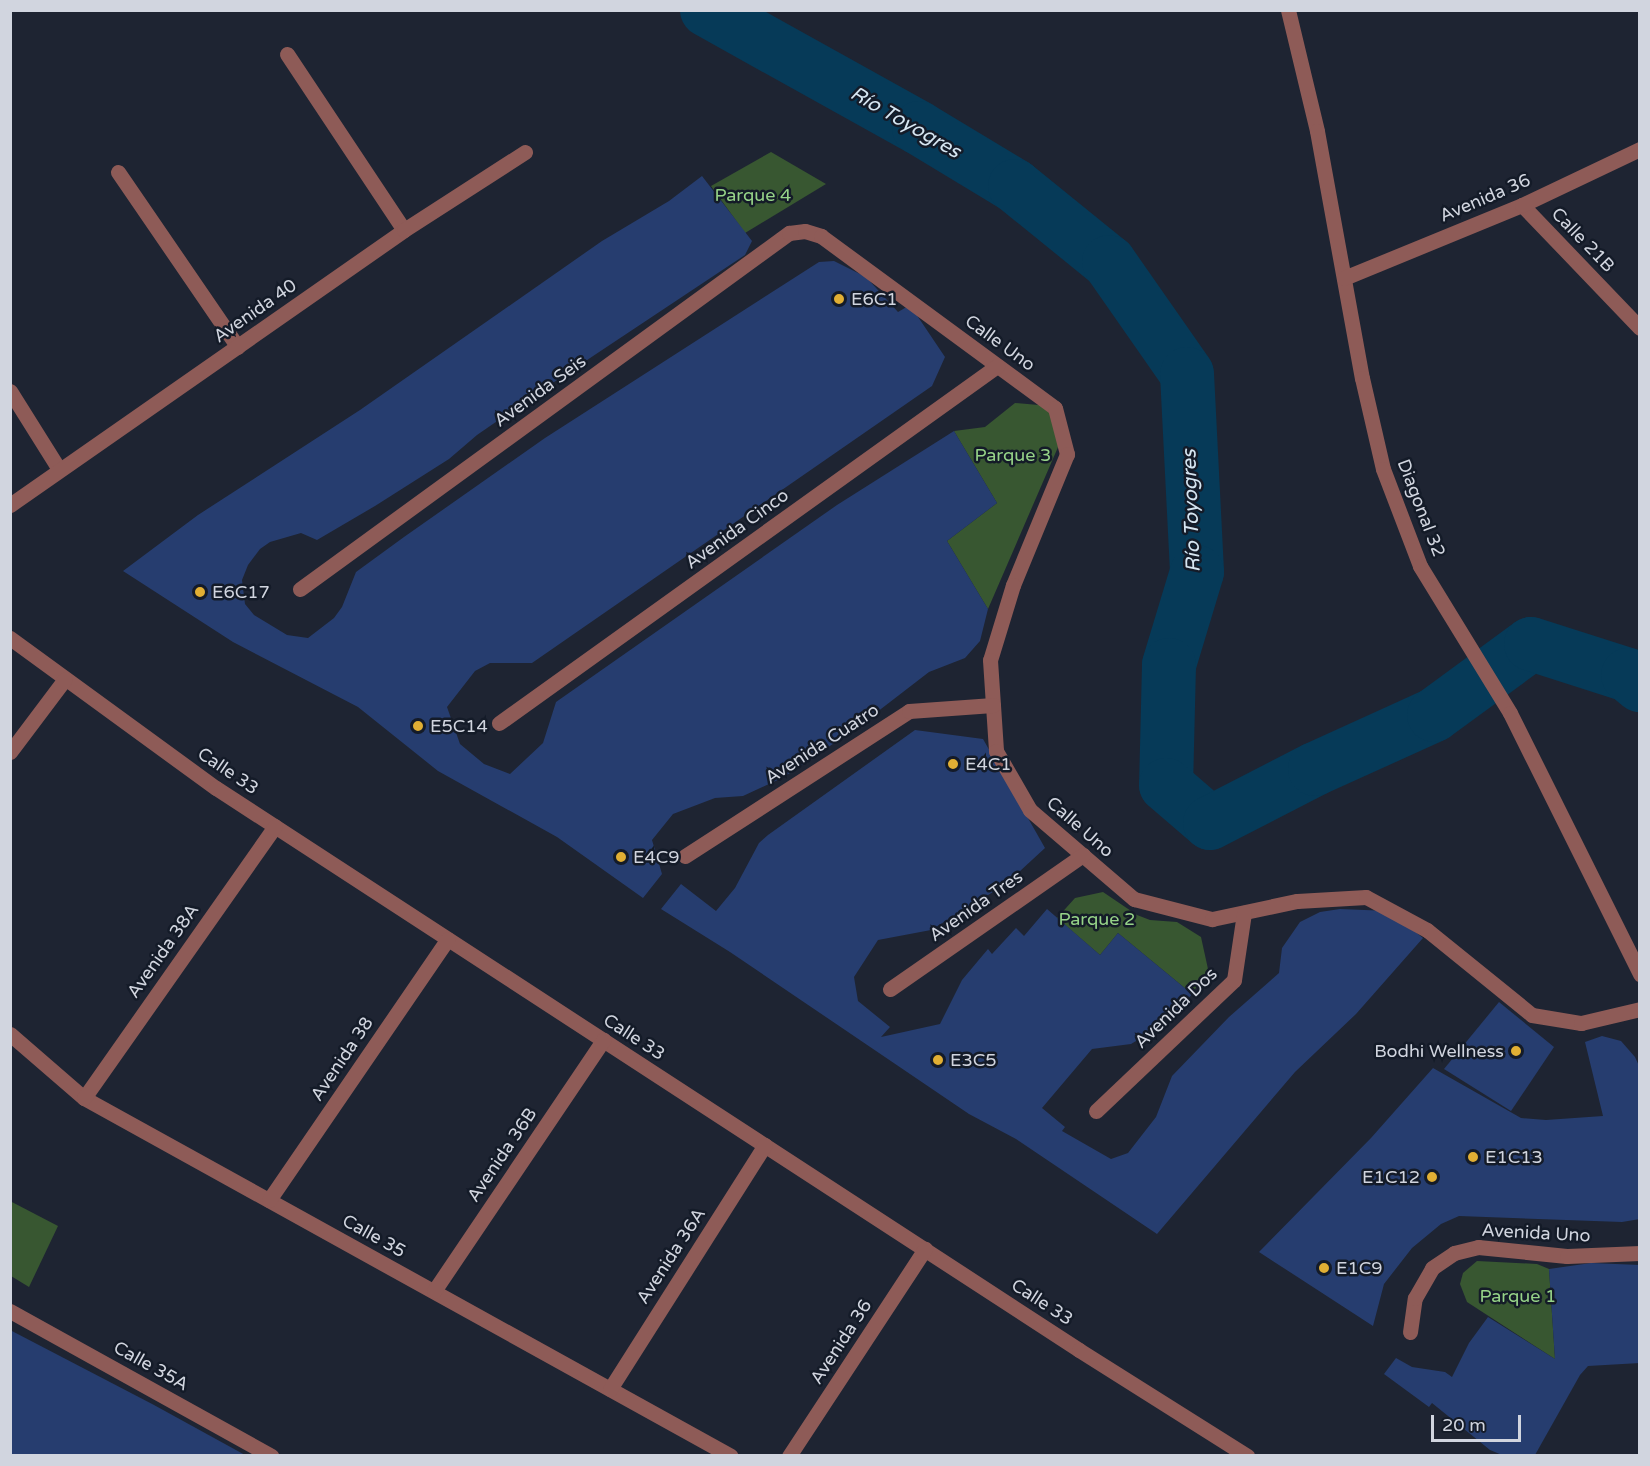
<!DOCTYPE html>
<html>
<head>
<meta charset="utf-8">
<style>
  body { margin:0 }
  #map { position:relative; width:1650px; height:1466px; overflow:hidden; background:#1e2432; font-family:"Varela Round",sans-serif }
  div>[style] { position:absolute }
  .green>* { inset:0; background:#385731 }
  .river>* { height:54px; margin:-27px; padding:0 27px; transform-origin:27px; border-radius:27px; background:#063a58 }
  .building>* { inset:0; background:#263d6f }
  .minor>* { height:15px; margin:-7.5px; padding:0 7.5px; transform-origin:7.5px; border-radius:7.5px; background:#8e5b57 }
  .dots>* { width:16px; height:16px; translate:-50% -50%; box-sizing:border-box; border:3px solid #141b28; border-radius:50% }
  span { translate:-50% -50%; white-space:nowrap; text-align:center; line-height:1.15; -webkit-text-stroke:5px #141b28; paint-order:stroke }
  .park-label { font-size:18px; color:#96d388 }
  .street-label { font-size:18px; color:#d1d5df }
  .poi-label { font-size:18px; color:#d1d5df }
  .left { translate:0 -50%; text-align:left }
  .right { translate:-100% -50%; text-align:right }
  .water-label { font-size:20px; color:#d6e6f2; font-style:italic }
  .frame { position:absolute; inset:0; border:12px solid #d1d5df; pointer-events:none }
  .scale { position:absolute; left:1431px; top:1415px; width:90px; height:27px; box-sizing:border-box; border:3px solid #d1d5df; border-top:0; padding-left:8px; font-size:18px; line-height:21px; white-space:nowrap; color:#d1d5df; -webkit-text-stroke:4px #141b28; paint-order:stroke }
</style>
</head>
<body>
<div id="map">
  <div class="green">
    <div style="clip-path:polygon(771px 152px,826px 184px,745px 233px,711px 186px)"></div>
    <div style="clip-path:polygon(1015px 403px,1050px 406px,1065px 431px,988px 609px,947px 541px,997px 503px,954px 431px,985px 427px)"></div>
    <div style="clip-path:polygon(1103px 892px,1137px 915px,1150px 920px,1177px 922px,1201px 937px,1208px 969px,1192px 994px,1118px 933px,1100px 955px,1057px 918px,1075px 898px)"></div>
    <div style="clip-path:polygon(10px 1201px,58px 1226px,29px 1287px,11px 1276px)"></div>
    <div style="clip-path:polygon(1477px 1261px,1537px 1264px,1549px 1269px,1555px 1359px,1467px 1302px,1460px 1284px,1463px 1273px)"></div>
  </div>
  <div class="river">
    <div style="left:707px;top:10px;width:243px;rotate:29.1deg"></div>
    <div style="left:919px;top:128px;width:112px;rotate:31.1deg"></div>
    <div style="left:1015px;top:186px;width:121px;rotate:39deg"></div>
    <div style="left:1109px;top:262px;width:136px;rotate:55.1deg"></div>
    <div style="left:1187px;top:374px;width:198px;rotate:87.1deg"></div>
    <div style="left:1197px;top:572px;width:97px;rotate:106.8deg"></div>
    <div style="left:1169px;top:665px;width:120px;rotate:91.4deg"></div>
    <div style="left:1166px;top:785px;width:58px;rotate:40.8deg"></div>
    <div style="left:1210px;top:823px;width:118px;rotate:-27.2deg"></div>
    <div style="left:1315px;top:769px;width:131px;rotate:-24.4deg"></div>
    <div style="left:1434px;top:715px;width:120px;rotate:-36.2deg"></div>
    <div style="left:1531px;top:644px;width:102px;rotate:17.7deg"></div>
    <div style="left:1628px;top:675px;width:16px;rotate:40deg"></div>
  </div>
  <div class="building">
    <div style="clip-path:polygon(702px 176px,752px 241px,745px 255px,548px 386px,477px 435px,449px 459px,375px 506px,317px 540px,301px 533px,270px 542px,260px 549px,248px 565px,242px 580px,245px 604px,254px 615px,287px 635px,308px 638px,334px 618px,342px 607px,356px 572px,404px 537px,545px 438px,819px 262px,834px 261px,866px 277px,898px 312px,910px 305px,945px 357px,932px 386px,532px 663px,490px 663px,475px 671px,447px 707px,460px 744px,484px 764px,510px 774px,543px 743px,556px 702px,837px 505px,954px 431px,997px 503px,947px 541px,988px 609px,980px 641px,965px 658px,929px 672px,855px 729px,784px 777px,743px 796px,715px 798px,673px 814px,652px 840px,662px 874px,643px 898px,557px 837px,438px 771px,358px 707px,233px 642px,123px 571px,198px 515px,360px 410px,602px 241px,669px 201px)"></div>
    <div style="clip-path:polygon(915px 730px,983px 739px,1045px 848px,1006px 884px,931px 930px,878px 940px,854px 977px,858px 1001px,890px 1027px,881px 1037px,940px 1024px,962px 980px,988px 949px,992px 954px,1016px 928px,1024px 936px,1047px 909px,1100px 955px,1118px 933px,1192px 994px,1179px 1010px,1170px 1013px,1156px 1029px,1131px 1044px,1092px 1049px,1042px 1108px,1065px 1127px,1062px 1131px,1111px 1159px,1128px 1153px,1156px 1117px,1172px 1076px,1229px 1017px,1279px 973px,1282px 948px,1300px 922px,1320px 912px,1340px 909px,1389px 911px,1423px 938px,1356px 1014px,1295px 1072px,1157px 1234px,1016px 1139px,969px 1114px,730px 952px,661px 909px,681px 884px,716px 911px,735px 888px,759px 843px,768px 835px)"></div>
    <div style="clip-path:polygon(1499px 1002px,1554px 1047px,1511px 1111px,1444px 1069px)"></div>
    <div style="clip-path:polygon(1602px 1036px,1621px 1041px,1635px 1057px,1640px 1068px,1640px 1219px,1622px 1222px,1459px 1216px,1441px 1224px,1412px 1248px,1384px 1284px,1373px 1326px,1259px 1252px,1371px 1138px,1433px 1068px,1521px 1118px,1546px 1120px,1603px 1116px,1585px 1042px)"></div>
    <div style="clip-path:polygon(1591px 1263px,1640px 1265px,1640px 1363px,1588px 1366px,1580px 1375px,1535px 1455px,1502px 1455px,1490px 1450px,1432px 1403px,1429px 1407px,1384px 1374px,1396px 1358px,1412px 1367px,1445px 1372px,1452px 1377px,1469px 1343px,1488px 1317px,1555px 1359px,1549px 1269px)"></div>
    <div style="clip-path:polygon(10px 1330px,154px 1405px,245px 1455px,10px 1455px)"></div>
  </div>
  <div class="minor">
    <div style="left:1288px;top:10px;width:124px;rotate:76.5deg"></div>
    <div style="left:1317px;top:131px;width:251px;rotate:79.7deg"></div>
    <div style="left:1362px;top:378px;width:93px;rotate:77deg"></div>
    <div style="left:1383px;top:469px;width:104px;rotate:69.1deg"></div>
    <div style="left:1420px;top:566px;width:172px;rotate:58.5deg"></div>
    <div style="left:1510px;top:713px;width:292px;rotate:63.5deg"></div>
    <div style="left:287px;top:54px;width:211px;rotate:56.4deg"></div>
    <div style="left:118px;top:172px;width:212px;rotate:55.6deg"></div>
    <div style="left:1522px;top:205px;width:170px;rotate:46.2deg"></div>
    <div style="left:1344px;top:278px;width:192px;rotate:-22.3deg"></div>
    <div style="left:1522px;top:205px;width:131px;rotate:-25.4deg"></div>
    <div style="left:10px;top:391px;width:92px;rotate:57.9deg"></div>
    <div style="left:10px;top:505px;width:480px;rotate:-34.9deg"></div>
    <div style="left:404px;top:230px;width:144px;rotate:-32.8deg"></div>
    <div style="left:300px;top:589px;width:605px;rotate:-36.06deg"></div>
    <div style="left:789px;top:233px;width:16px;rotate:-7deg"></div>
    <div style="left:805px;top:231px;width:17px;rotate:17deg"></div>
    <div style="left:821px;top:236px;width:290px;rotate:36.3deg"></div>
    <div style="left:1055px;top:408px;width:48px;rotate:75.4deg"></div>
    <div style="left:1067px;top:454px;width:142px;rotate:112.4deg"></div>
    <div style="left:1013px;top:585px;width:78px;rotate:107deg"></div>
    <div style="left:990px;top:660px;width:91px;rotate:86.2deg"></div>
    <div style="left:996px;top:751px;width:68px;rotate:60deg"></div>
    <div style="left:1030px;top:810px;width:137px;rotate:40.6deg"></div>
    <div style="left:1134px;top:899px;width:81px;rotate:14.4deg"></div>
    <div style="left:1212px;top:919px;width:87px;rotate:-12deg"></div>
    <div style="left:1297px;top:901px;width:69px;rotate:-3.3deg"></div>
    <div style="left:1366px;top:897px;width:69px;rotate:28.4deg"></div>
    <div style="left:1427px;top:930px;width:135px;rotate:39deg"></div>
    <div style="left:1532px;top:1015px;width:50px;rotate:9.3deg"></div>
    <div style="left:1581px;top:1023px;width:61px;rotate:-13.3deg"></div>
    <div style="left:10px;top:638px;width:255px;rotate:36.1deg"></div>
    <div style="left:216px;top:788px;width:1030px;rotate:33.07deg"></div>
    <div style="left:1079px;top:1350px;width:199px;rotate:32.2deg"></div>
    <div style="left:499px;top:723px;width:613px;rotate:-35.64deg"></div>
    <div style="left:10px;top:752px;width:91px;rotate:-53deg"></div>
    <div style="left:685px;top:856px;width:267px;rotate:-32.9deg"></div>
    <div style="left:909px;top:711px;width:84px;rotate:-4.1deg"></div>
    <div style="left:890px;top:989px;width:235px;rotate:-34.8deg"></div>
    <div style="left:10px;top:1034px;width:98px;rotate:40.9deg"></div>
    <div style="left:84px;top:1098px;width:739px;rotate:28.96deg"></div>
    <div style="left:84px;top:1098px;width:332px;rotate:-54.9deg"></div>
    <div style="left:1096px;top:1111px;width:190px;rotate:-43.5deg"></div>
    <div style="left:1234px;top:980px;width:68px;rotate:-81.5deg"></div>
    <div style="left:269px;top:1200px;width:316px;rotate:-55.6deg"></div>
    <div style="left:434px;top:1291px;width:303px;rotate:-56deg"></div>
    <div style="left:10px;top:1311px;width:299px;rotate:29deg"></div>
    <div style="left:1410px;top:1332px;width:34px;rotate:-82deg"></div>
    <div style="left:1415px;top:1298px;width:34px;rotate:-60deg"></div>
    <div style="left:1432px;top:1268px;width:27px;rotate:-34deg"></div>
    <div style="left:1454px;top:1253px;width:25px;rotate:-14deg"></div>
    <div style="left:1478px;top:1247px;width:89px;rotate:5.8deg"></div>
    <div style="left:1567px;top:1256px;width:73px;rotate:-2.4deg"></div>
    <div style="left:610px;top:1389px;width:289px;rotate:-57.6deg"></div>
    <div style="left:789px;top:1456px;width:248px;rotate:-56.7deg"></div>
  </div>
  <div class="dots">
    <div style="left:839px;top:299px;background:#e1af34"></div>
    <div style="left:200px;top:592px;background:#e1af34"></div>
    <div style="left:418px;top:726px;background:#e1af34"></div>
    <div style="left:953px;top:764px;background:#e1af34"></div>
    <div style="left:621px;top:857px;background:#e1af34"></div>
    <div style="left:1516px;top:1051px;background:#e1af34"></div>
    <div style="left:938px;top:1060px;background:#e1af34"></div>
    <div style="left:1473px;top:1157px;background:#e1af34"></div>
    <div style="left:1432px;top:1177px;background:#e1af34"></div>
    <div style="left:1324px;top:1268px;background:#e1af34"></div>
  </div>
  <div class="park-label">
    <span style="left:753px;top:195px">Parque 4</span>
    <span style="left:1013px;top:455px">Parque 3</span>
    <span style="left:1097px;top:919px">Parque 2</span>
    <span style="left:1518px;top:1296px">Parque 1</span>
  </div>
  <div class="street-label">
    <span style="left:1485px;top:198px;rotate:-23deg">Avenida 36</span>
    <span style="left:1583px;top:240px;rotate:46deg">Calle 21B</span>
    <span style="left:255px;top:311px;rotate:-35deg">Avenida 40</span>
    <span style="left:1000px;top:343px;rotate:36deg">Calle Uno</span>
    <span style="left:540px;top:391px;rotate:-36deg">Avenida Seis</span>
    <span style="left:1421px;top:508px;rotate:69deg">Diagonal 32</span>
    <span style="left:737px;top:529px;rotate:-36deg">Avenida Cinco</span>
    <span style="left:822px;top:744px;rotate:-33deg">Avenida Cuatro</span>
    <span style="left:228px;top:771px;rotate:34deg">Calle 33</span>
    <span style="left:1080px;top:827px;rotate:41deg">Calle Uno</span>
    <span style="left:976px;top:906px;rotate:-35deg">Avenida Tres</span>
    <span style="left:163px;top:951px;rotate:-55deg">Avenida 38A</span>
    <span style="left:1176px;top:1008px;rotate:-44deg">Avenida Dos</span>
    <span style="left:634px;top:1037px;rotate:33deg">Calle 33</span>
    <span style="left:342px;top:1059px;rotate:-56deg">Avenida 38</span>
    <span style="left:502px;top:1155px;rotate:-56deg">Avenida 36B</span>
    <span style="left:1536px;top:1233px;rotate:3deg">Avenida Uno</span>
    <span style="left:374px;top:1236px;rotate:29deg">Calle 35</span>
    <span style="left:671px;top:1256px;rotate:-57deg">Avenida 36A</span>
    <span style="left:1042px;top:1302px;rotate:33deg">Calle 33</span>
    <span style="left:841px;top:1342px;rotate:-57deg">Avenida 36</span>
    <span style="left:151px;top:1366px;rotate:29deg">Calle 35A</span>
  </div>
  <div class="poi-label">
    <span class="left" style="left:851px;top:299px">E6C1</span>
    <span class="left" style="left:212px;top:592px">E6C17</span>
    <span class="left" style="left:430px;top:726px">E5C14</span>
    <span class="left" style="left:965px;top:764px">E4C1</span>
    <span class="left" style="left:633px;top:857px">E4C9</span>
    <span class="right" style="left:1504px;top:1051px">Bodhi Wellness</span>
    <span class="left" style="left:950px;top:1060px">E3C5</span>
    <span class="left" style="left:1485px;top:1157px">E1C13</span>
    <span class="right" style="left:1420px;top:1177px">E1C12</span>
    <span class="left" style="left:1336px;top:1268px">E1C9</span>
  </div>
  <div class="water-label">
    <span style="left:905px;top:123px;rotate:30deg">Río Toyogres</span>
    <span style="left:1192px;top:511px;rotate:-92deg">Río Toyogres</span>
  </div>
  <div class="frame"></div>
  <div class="scale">20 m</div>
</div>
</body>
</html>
